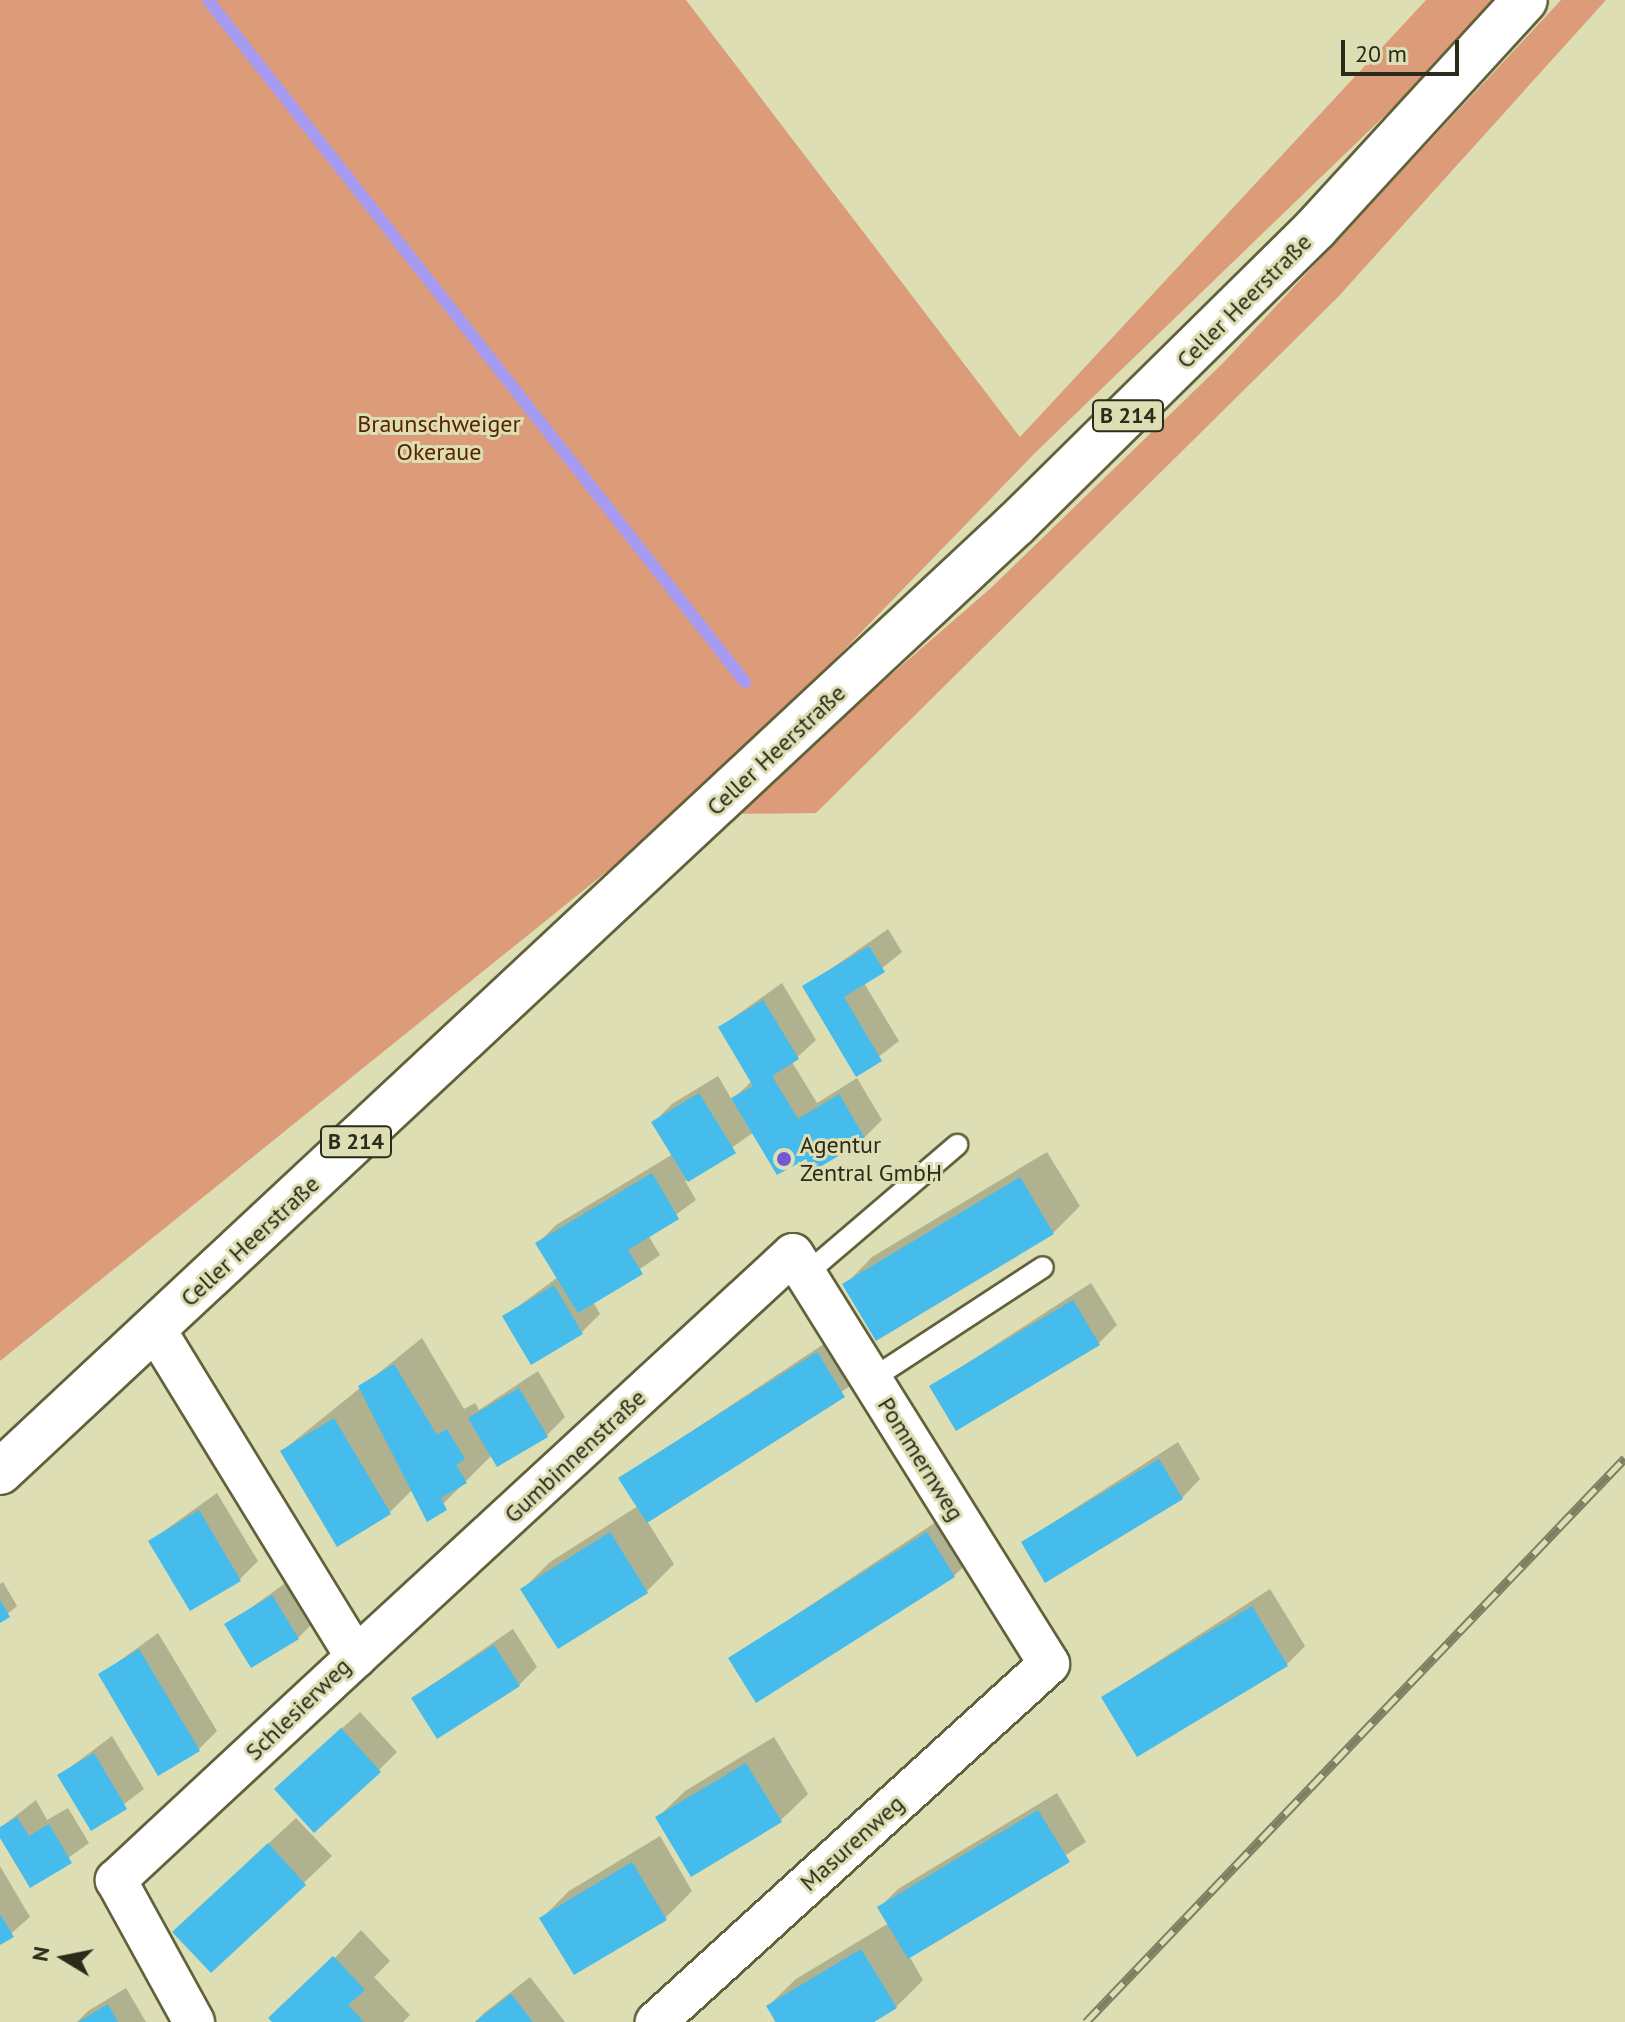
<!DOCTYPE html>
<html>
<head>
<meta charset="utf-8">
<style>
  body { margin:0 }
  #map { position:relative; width:1625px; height:2022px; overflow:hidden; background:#dddeb3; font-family:"PT Sans",sans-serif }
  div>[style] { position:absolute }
  .green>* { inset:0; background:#dc9c7a }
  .shadow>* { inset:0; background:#0003 }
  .stream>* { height:12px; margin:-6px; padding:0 6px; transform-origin:6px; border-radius:6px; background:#a69bf1 }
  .building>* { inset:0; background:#45bceb }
  .roads { filter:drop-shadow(2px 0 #61613b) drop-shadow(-2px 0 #61613b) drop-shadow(0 2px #61613b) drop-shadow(0 -2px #61613b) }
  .service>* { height:20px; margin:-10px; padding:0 10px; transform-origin:10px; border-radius:10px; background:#fff }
  .minor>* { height:40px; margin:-20px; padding:0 20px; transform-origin:20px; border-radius:20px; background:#fff }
  .primary>* { height:44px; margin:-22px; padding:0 22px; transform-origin:22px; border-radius:22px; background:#fff }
  .rail>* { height:9px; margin-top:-4.5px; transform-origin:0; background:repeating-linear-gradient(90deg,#dddeb3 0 18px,#7e7f62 0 36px); box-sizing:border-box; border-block:2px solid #7e7f62 }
  .dots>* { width:22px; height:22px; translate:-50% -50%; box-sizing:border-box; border:4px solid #dddeb3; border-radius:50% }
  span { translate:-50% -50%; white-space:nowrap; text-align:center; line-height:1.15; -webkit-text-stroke:6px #dddeb3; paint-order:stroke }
  .shield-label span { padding:2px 6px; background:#dddeb3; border:2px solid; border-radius:6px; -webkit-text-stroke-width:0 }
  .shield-label { font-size:22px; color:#2b2b1b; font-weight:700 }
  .street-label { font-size:24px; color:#2b2b1b }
  .park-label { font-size:24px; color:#592300 }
  .poi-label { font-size:24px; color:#2b2b1b }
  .left { translate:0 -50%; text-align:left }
  .north { position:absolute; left:24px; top:1918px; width:80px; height:80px; -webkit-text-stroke:6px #dddeb3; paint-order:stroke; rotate:280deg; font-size:22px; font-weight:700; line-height:32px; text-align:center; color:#2b2b1b }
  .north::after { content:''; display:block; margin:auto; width:28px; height:36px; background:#2b2b1b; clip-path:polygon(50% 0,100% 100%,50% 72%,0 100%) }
  .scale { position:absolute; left:1341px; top:40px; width:118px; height:36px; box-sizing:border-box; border:4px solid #2b2b1b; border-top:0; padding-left:10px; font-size:24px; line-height:28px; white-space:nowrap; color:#2b2b1b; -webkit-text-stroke:6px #dddeb3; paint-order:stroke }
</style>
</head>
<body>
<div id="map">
  <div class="green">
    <div style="clip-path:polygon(0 0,686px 0,1020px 437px,1426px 0,1493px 0,1431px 71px,1036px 452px,709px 789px,0 1361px)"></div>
    <div style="clip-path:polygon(1561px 0,1606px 0,1338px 297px,816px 813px,731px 814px,992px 587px,1224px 362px)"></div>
  </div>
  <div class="shadow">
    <div style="clip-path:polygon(888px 929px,902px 952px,864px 983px,899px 1041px,856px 1074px,805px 987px)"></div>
    <div style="clip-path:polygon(782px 983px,816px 1040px,792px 1062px,817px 1103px,857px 1078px,882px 1120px,864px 1138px,807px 1156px,754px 1132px,685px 1181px,696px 1200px,648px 1235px,660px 1255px,593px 1302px,600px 1314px,582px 1332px,504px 1317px,558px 1277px,538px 1243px,556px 1225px,673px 1154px,654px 1122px,672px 1104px,718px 1076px,732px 1100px,752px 1081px,720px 1027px)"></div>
    <div style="clip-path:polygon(1047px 1152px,1080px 1206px,1053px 1233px,845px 1285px,872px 1257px)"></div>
    <div style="clip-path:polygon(1091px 1283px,1117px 1325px,1099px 1343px,932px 1386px)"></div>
    <div style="clip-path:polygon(836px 1336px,862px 1378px,647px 1521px,674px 1564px,647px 1591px,558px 1647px,522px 1590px,550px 1562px,638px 1506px,621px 1478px)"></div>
    <div style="clip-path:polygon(422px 1338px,464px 1409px,475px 1403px,479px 1410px,538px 1371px,565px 1417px,547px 1435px,492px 1455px,428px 1519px,413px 1489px,390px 1512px,282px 1451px)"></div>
    <div style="clip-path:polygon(1178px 1442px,1200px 1479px,1182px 1498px,1023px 1542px)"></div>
    <div style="clip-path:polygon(217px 1493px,258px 1561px,240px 1579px,150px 1541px)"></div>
    <div style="clip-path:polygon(945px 1516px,972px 1558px,954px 1576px,731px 1658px)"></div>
    <div style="clip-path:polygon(291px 1579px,316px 1620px,298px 1638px,227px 1625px)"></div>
    <div style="clip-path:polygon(3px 1582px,17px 1606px,0 1620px,0 1584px)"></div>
    <div style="clip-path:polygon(1270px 1589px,1305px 1646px,1287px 1664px,1103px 1697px)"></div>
    <div style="clip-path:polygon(513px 1629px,537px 1667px,519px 1685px,413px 1698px)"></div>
    <div style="clip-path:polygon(158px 1633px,217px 1731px,199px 1749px,100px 1675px)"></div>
    <div style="clip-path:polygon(360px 1712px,397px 1752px,379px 1770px,295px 1771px)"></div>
    <div style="clip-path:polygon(112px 1736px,144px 1789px,92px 1828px,60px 1775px)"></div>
    <div style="clip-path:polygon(774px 1737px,808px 1794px,780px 1821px,657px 1818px,685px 1791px)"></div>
    <div style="clip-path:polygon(1057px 1793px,1086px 1842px,909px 1956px,923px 1980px,896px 2007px,870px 2022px,775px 2022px,768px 2006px,796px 1979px,889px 1923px,880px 1907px,898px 1889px)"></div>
    <div style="clip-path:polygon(36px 1800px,47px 1820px,68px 1808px,89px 1843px,31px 1885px,0 1828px)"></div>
    <div style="clip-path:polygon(296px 1818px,332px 1856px,211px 1971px,202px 1905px)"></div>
    <div style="clip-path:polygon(660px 1836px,692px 1891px,665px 1918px,542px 1918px,569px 1891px)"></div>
    <div style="clip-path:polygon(0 1866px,30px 1917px,0 1943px)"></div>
    <div style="clip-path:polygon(361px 1930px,390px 1961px,374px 1977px,410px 2015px,403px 2022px,275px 2022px)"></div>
    <div style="clip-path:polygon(530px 1977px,565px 2022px,475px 2022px,484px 2013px)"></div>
    <div style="clip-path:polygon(126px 1988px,146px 2022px,77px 2022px,88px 2011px)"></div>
  </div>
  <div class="stream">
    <div style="left:208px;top:0;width:868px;rotate:51.78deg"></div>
  </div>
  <div class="building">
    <div style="clip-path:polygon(869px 946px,885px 972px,844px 997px,882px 1061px,856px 1077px,802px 986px)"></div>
    <div style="clip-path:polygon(763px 1000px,799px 1059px,772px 1076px,798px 1119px,839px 1094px,866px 1140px,813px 1171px,806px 1159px,777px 1175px,731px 1098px,753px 1086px,718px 1027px)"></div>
    <div style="clip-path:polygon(699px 1093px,736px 1153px,688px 1182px,651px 1122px)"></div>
    <div style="clip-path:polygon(652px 1173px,679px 1219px,628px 1250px,643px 1274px,578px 1313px,535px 1243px)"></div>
    <div style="clip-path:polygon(1020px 1177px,1054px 1234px,876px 1341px,842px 1284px)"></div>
    <div style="clip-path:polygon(554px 1285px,583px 1334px,531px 1365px,502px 1316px)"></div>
    <div style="clip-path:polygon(1073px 1300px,1100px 1345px,956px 1431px,929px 1386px)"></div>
    <div style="clip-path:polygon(817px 1352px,845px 1397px,647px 1523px,618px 1478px)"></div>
    <div style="clip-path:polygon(394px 1364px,437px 1435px,447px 1429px,465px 1459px,456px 1465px,467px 1483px,441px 1498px,447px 1510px,427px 1522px,358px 1386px)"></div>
    <div style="clip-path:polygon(519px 1388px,548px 1437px,497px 1467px,468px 1418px)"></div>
    <div style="clip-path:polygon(334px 1418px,391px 1514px,337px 1547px,280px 1451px)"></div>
    <div style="clip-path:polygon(1159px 1459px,1183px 1499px,1045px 1583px,1021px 1542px)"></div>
    <div style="clip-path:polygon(199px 1510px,241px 1581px,190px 1611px,148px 1541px)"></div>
    <div style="clip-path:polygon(610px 1532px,648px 1593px,558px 1649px,520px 1589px)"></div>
    <div style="clip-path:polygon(927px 1532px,955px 1577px,756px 1703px,728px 1658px)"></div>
    <div style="clip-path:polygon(272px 1595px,299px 1639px,251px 1668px,224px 1624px)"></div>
    <div style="clip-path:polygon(0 1600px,10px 1617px,0 1623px)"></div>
    <div style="clip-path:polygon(1252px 1606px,1288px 1666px,1137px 1757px,1101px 1697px)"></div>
    <div style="clip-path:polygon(494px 1645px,520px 1686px,437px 1739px,411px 1698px)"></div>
    <div style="clip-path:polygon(139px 1649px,200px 1751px,158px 1776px,98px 1674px)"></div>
    <div style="clip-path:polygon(341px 1728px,381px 1772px,314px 1833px,274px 1789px)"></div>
    <div style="clip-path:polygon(94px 1753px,127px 1809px,91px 1831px,57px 1775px)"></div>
    <div style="clip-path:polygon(746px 1763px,782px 1822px,691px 1877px,655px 1817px)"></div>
    <div style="clip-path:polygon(1038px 1810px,1070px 1862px,908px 1959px,877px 1907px)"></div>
    <div style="clip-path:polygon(17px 1817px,29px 1836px,49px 1824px,72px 1863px,30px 1888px,0 1838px,0 1827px)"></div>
    <div style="clip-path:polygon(268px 1843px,306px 1885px,211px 1973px,172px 1932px)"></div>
    <div style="clip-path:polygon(632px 1862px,667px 1920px,574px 1975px,539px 1918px)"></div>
    <div style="clip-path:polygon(0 1914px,14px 1937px,0 1945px)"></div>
    <div style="clip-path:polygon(861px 1949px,897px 2008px,874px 2022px,776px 2022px,766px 2006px)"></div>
    <div style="clip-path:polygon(333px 1956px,365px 1990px,348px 2005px,364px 2022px,272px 2022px,268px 2018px)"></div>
    <div style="clip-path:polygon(511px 1994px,533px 2022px,475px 2022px)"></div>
    <div style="clip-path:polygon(108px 2004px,118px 2022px,78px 2022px)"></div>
  </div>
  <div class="roads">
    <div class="service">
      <div style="left:806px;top:1274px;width:199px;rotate:-40.5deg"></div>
      <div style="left:872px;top:1379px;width:204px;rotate:-33.2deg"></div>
    </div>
    <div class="minor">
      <div style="left:155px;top:1329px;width:385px;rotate:58.5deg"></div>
      <div style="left:356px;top:1657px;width:328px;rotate:137.1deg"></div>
      <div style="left:116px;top:1880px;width:162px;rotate:61.2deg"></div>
      <div style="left:356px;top:1657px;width:594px;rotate:-42.68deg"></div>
      <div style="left:793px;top:1254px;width:483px;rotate:58deg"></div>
      <div style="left:1049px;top:1664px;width:532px;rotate:137.67deg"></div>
    </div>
    <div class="primary">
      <div style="left:0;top:1472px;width:1390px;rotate:-43.02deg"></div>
      <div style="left:1016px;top:524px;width:421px;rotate:-44.6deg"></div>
      <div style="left:1316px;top:228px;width:309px;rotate:-47.5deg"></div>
    </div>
  </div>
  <div class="rail">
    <div style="left:1086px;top:2022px;width:780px;rotate:-46.3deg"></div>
  </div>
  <div class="dots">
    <div style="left:784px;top:1159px;background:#7258d2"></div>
  </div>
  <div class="shield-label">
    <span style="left:1128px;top:416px">B 214</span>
    <span style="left:356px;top:1142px">B 214</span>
  </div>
  <div class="street-label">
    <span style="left:1244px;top:301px;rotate:-45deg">Celler Heerstraße</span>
    <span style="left:776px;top:750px;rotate:-43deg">Celler Heerstraße</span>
    <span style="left:250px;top:1241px;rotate:-43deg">Celler Heerstraße</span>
    <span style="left:575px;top:1456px;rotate:-43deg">Gumbinnenstraße</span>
    <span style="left:921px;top:1459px;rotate:58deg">Pommernweg</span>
    <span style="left:298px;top:1709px;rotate:-44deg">Schlesierweg</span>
    <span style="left:852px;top:1843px;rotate:-42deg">Masurenweg</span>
  </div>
  <div class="park-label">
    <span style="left:439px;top:438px">Braunschweiger<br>Okeraue</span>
  </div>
  <div class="poi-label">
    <span class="left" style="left:800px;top:1159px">Agentur<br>Zentral GmbH</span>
  </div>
  <div class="north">N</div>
  <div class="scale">20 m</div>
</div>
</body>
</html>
